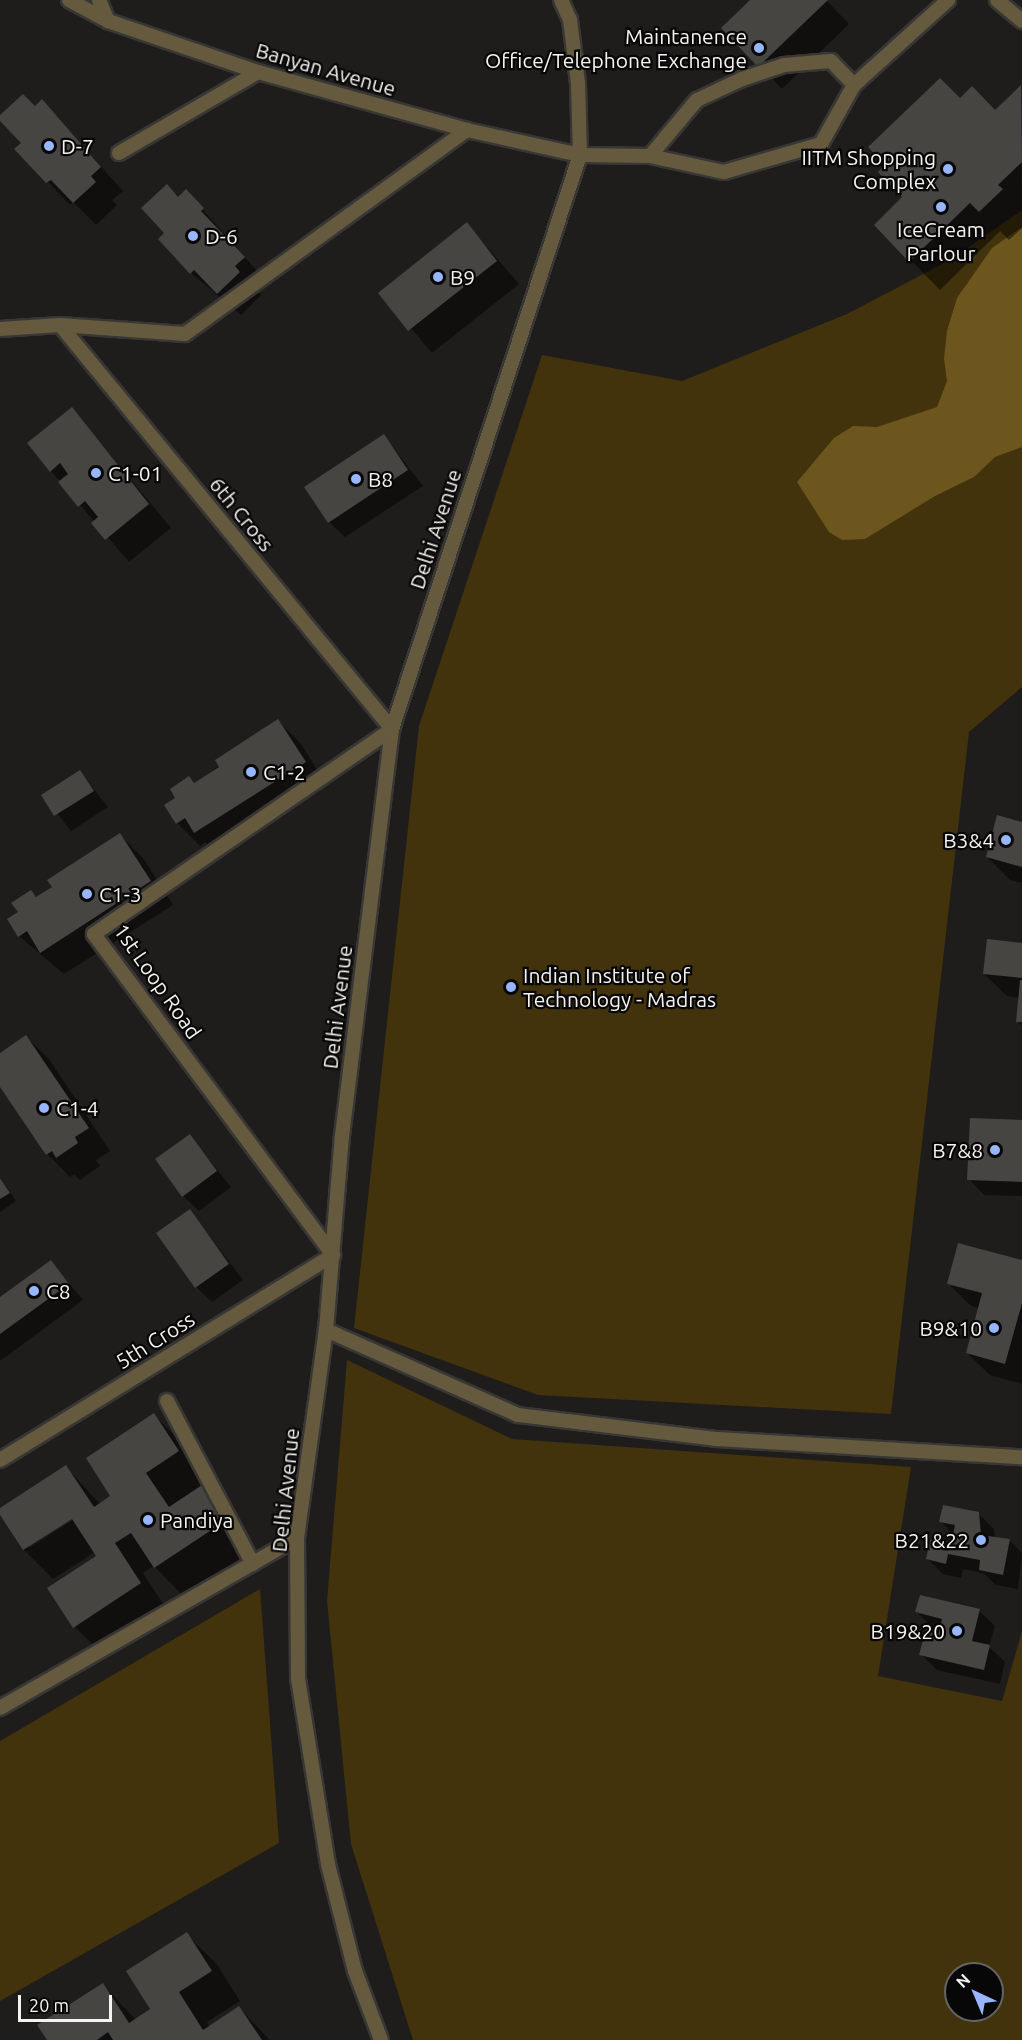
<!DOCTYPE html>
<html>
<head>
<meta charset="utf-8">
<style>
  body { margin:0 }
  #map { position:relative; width:1022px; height:2040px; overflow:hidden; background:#1e1d1b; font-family:Ubuntu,sans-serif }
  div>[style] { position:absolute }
  .green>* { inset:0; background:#42330c }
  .water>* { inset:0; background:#6d561e }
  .shadow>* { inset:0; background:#0007 }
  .building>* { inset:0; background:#464542 }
  .roads { filter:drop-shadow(2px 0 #383735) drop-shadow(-2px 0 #383735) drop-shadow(0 2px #383735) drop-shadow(0 -2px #383735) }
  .lane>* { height:14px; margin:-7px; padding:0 7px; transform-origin:7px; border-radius:7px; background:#665a3e }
  .dots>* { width:16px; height:16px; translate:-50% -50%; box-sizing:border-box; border:3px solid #080707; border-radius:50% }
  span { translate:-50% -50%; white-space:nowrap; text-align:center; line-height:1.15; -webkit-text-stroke:4.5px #080707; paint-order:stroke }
  .poi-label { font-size:21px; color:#f4f3f1 }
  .right { translate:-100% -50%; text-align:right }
  .left { translate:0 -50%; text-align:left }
  .street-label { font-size:21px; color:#f4f3f1 }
  .north { position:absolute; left:944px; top:1962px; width:60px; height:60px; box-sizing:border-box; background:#080707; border:2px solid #666565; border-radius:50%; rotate:316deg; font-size:16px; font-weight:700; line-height:24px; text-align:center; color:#f4f3f1 }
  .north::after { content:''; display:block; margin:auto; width:21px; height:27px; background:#97b6fd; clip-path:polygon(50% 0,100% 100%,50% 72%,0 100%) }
  .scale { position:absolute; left:18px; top:1995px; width:94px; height:27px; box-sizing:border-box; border:3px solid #f4f3f1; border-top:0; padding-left:8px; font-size:18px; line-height:21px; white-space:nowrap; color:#f4f3f1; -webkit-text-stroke:4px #080707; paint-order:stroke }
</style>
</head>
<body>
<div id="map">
  <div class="green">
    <div style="clip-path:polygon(1022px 210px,1022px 687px,969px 732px,891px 1414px,538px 1395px,354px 1328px,419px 726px,542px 355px,682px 381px,847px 314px,950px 260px)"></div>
    <div style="clip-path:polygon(evenodd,347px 1360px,512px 1439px,911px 1467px,878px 1676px,1002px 1701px,1022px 1631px,1022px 2040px,413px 2040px,351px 1844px,327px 1601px,347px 1360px,956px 1974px,992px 1974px,992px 2010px,956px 2010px,956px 1974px)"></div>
    <div style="clip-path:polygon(260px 1589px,279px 1843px,0 2001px,0 1741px)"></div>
  </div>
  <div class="water">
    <div style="clip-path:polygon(1022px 227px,1022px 447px,995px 457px,974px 477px,935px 496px,865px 539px,842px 540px,829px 532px,797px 482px,834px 438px,853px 426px,877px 427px,937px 407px,947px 381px,944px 359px,947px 331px,957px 298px,992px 248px)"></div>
  </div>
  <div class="shadow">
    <div style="clip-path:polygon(753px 0,826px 0,849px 24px,782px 89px,723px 28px)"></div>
    <div style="clip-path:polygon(1021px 87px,1022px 228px,1009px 240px,1000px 231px,940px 290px,876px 225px,904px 197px,960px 100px,995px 112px)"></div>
    <div style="clip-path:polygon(42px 101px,123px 191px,112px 200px,117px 205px,96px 225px,73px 202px,70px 205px,16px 149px,23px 143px,0 119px,35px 108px)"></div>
    <div style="clip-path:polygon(186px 191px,266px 281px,256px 290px,261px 295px,241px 315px,191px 273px,166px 234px,179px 198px)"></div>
    <div style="clip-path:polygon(467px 224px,519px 284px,432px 353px,381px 293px)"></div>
    <div style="clip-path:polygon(72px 409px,171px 528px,129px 562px,51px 471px)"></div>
    <div style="clip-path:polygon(384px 436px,423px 486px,345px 537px,329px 522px)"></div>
    <div style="clip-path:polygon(278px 721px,301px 744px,327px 785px,218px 855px,205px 842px,200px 846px,177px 823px,195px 784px)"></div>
    <div style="clip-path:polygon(80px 772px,108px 807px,71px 831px,43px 795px)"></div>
    <div style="clip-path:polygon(1022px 823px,1022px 883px,1010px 880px,987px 857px)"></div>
    <div style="clip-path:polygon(120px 835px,143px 858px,173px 905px,64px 974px,19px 936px,37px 898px)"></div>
    <div style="clip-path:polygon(1022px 944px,1022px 1026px,1017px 1021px,1020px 998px,1007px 996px,984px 974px)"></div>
    <div style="clip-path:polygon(26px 1037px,49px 1059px,110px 1151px,96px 1160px,100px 1166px,80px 1180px,74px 1174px,70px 1177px,47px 1154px,0 1085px,0 1054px)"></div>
    <div style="clip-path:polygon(1022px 1122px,1022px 1196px,984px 1195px,969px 1179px)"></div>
    <div style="clip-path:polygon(190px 1136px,231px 1187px,199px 1211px,183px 1196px)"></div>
    <div style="clip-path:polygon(0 1177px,16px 1201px,0 1212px)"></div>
    <div style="clip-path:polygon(190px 1211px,243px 1280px,212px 1302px,196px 1287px)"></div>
    <div style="clip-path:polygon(51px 1262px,83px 1300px,0 1361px,0 1299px)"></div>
    <div style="clip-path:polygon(1022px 1262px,1022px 1384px,990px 1375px,967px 1353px,979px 1308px,971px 1306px,948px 1283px)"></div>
    <div style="clip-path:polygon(evenodd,154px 1415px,183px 1444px,207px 1481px,203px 1484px,234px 1515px,253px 1550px,184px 1597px,154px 1566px,143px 1573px,169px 1613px,104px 1656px,75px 1627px,98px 1557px,95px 1552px,53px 1579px,24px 1550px,0 1509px,66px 1467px,100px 1504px,113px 1496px,154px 1415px,77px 1513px,79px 1516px,29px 1548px,29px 1545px,77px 1513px)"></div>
    <div style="clip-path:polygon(978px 1513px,994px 1529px,995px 1538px,1009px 1540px,1022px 1553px,1018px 1589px,996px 1585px,983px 1573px,963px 1569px,961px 1578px,943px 1574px,928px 1559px,952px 1546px,954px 1535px,941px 1522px)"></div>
    <div style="clip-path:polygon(979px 1611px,995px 1626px,989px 1647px,1005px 1662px,1000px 1684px,937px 1670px,921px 1654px,941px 1629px,932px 1627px,917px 1612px)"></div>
    <div style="clip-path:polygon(186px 1934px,216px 1963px,240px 2001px,207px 2022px,210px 2027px,239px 2008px,270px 2040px,48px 2040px,103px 1985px,136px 2020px,152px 2010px)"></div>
  </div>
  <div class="building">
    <div style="clip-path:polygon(750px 0,828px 0,758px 67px,721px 28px)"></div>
    <div style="clip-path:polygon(940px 78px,960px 98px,972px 86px,995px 110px,1021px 85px,1022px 162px,998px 185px,1003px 189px,979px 212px,970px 203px,909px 262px,874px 225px,902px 197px,878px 172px,885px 165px,868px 147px)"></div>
    <div style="clip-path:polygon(23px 94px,35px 106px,42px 99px,101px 167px,91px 176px,96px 182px,73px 203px,51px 180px,46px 183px,14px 149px,21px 143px,0 121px,0 115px)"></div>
    <div style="clip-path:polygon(167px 184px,178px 197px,186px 189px,204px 208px,201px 211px,245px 257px,235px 266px,240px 272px,217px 294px,194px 270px,190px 274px,158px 239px,164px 233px,141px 208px)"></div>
    <div style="clip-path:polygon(467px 222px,497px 261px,408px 331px,378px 293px)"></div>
    <div style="clip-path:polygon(72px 407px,149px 504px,105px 540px,91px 523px,98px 517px,85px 501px,78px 507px,58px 482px,68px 474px,60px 463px,50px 472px,27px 443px)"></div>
    <div style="clip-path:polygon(384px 434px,408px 470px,328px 523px,304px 487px)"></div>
    <div style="clip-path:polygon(278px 719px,306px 762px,194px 833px,185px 818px,176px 824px,164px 805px,175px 798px,170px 789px,189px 776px,194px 783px,219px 767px,215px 760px)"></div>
    <div style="clip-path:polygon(80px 770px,94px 791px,54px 816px,41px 795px)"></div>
    <div style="clip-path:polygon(997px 815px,1022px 822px,1022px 867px,986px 857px)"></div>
    <div style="clip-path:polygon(120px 833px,151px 881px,40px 953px,27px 931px,18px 937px,7px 919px,18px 912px,11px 903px,31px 890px,36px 897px,52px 887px,47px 880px)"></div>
    <div style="clip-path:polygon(987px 939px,1022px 943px,1022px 978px,983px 974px)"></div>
    <div style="clip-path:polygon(1020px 980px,1022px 980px,1022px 1022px,1016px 1022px)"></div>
    <div style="clip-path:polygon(26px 1035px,89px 1128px,75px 1137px,78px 1143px,56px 1158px,52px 1151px,46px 1155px,0 1087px,0 1053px)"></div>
    <div style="clip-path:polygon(970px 1118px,1022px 1120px,1022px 1182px,967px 1180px)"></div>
    <div style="clip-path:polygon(190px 1134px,217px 1171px,182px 1197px,155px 1159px)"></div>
    <div style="clip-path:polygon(0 1178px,10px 1193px,0 1199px)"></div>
    <div style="clip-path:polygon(190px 1209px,229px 1264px,195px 1288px,156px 1233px)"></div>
    <div style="clip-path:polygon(958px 1243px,1022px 1260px,1022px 1303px,1005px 1364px,966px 1353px,982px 1293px,947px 1284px)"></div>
    <div style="clip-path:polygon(51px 1260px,69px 1284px,0 1334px,0 1297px)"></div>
    <div style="clip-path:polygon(154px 1413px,179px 1451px,146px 1473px,169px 1507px,205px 1483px,225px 1521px,154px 1568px,131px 1533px,115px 1543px,141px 1583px,73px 1628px,47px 1588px,96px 1556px,72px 1519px,23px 1550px,0 1515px,0 1508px,66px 1465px,94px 1507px,110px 1496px,86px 1458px)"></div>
    <div style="clip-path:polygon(943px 1505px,979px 1512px,981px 1535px,1010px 1539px,1003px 1575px,979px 1570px,980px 1560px,948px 1554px,946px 1564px,926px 1559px,930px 1540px,951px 1544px,955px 1525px,939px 1522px)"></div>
    <div style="clip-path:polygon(920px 1595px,980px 1609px,972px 1641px,990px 1645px,984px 1670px,919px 1655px,926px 1629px,939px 1633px,942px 1619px,915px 1612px)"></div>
    <div style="clip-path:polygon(187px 1932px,212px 1971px,179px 1992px,203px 2030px,239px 2006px,262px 2040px,113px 2040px,108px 2032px,97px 2040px,47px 2040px,37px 2025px,103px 1983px,129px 2023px,150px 2009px,126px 1971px)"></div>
  </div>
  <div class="roads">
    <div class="lane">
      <div style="left:69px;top:0;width:44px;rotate:28.3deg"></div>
      <div style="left:108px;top:21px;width:158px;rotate:18.8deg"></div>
      <div style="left:258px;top:72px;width:217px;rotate:15.5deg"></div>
      <div style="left:467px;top:130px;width:116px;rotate:12.5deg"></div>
      <div style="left:580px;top:155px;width:70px;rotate:0.8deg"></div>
      <div style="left:650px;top:156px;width:76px;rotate:12.2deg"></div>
      <div style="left:724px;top:172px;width:101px;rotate:-16.1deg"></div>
      <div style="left:821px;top:144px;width:68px;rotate:-60.8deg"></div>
      <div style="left:854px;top:85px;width:127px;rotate:-42.1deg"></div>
      <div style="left:99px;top:0;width:23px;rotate:67deg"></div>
      <div style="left:997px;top:0;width:33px;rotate:40deg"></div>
      <div style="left:119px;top:153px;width:161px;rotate:-30.2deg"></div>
      <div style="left:650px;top:156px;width:73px;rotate:-50deg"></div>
      <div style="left:697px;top:100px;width:50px;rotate:-25deg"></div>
      <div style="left:742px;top:79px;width:44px;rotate:-18.4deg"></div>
      <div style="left:784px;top:65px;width:47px;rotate:-4.9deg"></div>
      <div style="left:831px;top:61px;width:33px;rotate:46deg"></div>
      <div style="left:0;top:329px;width:60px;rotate:-3.8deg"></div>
      <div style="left:60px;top:325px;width:125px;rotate:4.1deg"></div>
      <div style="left:185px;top:334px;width:348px;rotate:-35.9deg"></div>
      <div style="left:326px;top:1330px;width:210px;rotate:23.9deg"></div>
      <div style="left:518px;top:1415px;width:198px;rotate:6.9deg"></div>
      <div style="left:715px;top:1439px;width:308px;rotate:3.4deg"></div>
      <div style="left:167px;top:1401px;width:184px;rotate:62.2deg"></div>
      <div style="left:0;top:1460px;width:391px;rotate:-31.6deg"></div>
      <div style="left:333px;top:1255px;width:400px;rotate:-126.7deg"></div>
      <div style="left:94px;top:934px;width:362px;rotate:-34.5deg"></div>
      <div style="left:392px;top:729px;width:523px;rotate:-129.41deg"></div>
      <div style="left:0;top:1708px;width:342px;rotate:-29.8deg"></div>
      <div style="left:381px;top:2040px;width:74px;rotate:-110.6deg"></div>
      <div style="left:355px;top:1971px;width:110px;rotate:-104.2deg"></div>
      <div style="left:328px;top:1864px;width:188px;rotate:-99.2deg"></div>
      <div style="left:298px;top:1678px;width:140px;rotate:-90.4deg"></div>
      <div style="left:297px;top:1538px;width:210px;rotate:-82.1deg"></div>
      <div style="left:326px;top:1330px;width:195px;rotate:-85.3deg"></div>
      <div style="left:342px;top:1136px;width:410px;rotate:-83deg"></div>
      <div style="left:392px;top:729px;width:604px;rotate:-71.87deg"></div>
      <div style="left:580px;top:155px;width:72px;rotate:-91.6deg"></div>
      <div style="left:578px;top:83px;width:64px;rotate:-97.2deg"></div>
      <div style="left:570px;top:20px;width:22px;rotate:-114deg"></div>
    </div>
  </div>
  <div class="dots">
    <div style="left:759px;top:48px;background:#97b6fd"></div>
    <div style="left:49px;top:146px;background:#97b6fd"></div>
    <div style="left:948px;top:169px;background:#97b6fd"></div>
    <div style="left:941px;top:207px;background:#97b6fd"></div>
    <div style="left:193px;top:236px;background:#97b6fd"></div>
    <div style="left:438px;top:277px;background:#97b6fd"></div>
    <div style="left:96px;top:473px;background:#97b6fd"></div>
    <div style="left:356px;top:479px;background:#97b6fd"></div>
    <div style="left:251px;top:772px;background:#97b6fd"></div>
    <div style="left:1006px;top:840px;background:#97b6fd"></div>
    <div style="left:87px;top:894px;background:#97b6fd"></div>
    <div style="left:511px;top:987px;background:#97b6fd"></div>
    <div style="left:44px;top:1108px;background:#97b6fd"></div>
    <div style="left:995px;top:1150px;background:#97b6fd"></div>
    <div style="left:34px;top:1291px;background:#97b6fd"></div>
    <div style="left:994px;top:1328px;background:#97b6fd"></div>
    <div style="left:148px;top:1520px;background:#97b6fd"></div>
    <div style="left:981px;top:1540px;background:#97b6fd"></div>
    <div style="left:957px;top:1631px;background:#97b6fd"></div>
  </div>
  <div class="poi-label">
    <span class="right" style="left:747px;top:48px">Maintanence<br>Office/Telephone Exchange</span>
    <span class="left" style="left:61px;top:146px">D-7</span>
    <span class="right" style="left:936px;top:169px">IITM Shopping<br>Complex</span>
    <span style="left:941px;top:241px">IceCream<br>Parlour</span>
    <span class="left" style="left:205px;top:236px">D-6</span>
    <span class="left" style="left:450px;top:277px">B9</span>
    <span class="left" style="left:108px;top:473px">C1-01</span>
    <span class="left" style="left:368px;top:479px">B8</span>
    <span class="left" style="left:263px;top:772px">C1-2</span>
    <span class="right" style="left:994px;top:840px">B3&amp;4</span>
    <span class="left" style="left:99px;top:894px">C1-3</span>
    <span class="left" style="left:523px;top:987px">Indian Institute of<br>Technology - Madras</span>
    <span class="left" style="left:56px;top:1108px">C1-4</span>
    <span class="right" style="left:983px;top:1150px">B7&amp;8</span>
    <span class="left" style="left:46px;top:1291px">C8</span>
    <span class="right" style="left:982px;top:1328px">B9&amp;10</span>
    <span class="left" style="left:160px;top:1520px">Pandiya</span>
    <span class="right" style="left:969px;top:1540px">B21&amp;22</span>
    <span class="right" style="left:945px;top:1631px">B19&amp;20</span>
  </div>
  <div class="street-label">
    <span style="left:326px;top:69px;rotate:16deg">Banyan Avenue</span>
    <span style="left:242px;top:514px;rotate:51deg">6th Cross</span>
    <span style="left:435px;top:529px;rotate:-72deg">Delhi Avenue</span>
    <span style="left:158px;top:981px;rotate:55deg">1st Loop Road</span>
    <span style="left:337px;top:1007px;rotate:-83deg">Delhi Avenue</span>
    <span style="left:155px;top:1340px;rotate:-32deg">5th Cross</span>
    <span style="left:285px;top:1490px;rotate:-84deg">Delhi Avenue</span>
  </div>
  <div class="north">N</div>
  <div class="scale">20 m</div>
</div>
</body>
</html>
